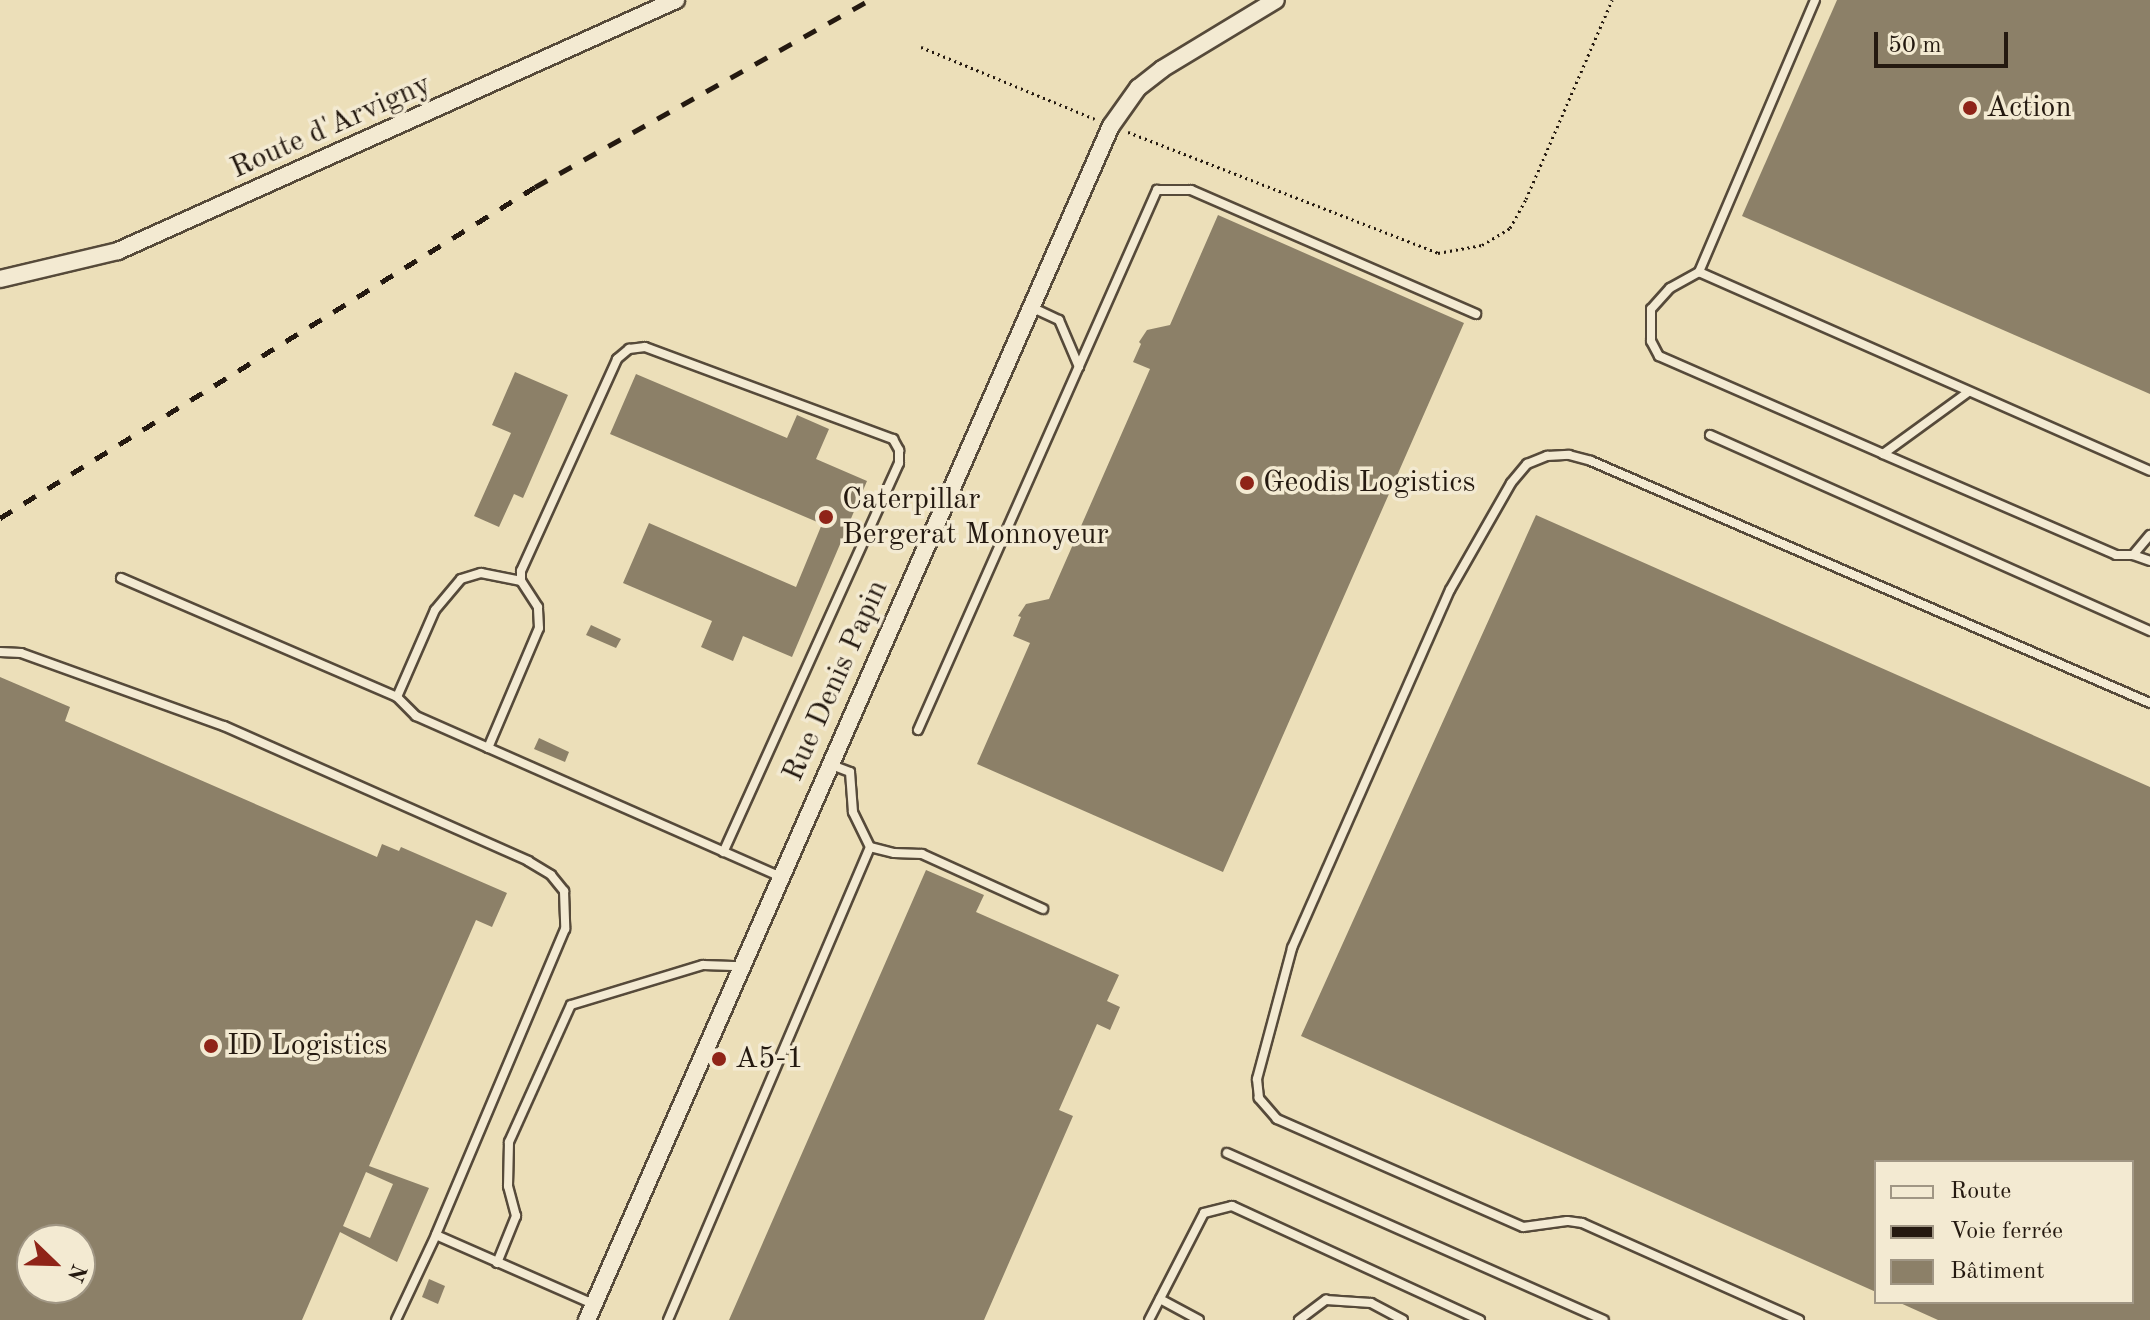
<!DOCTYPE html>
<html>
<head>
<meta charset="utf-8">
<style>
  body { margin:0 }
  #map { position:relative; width:2150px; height:1320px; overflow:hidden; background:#ecdfb9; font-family:"Old Standard TT",serif }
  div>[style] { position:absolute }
  .building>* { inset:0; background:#8c8068 }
  .path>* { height:3px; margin-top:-1.5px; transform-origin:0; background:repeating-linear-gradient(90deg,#241910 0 2px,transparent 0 6px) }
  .roads { filter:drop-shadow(2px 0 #564a3a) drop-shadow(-2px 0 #564a3a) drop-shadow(0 2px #564a3a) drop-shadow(0 -2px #564a3a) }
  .lane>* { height:8px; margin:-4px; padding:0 4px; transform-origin:4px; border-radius:4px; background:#f3ead2 }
  .street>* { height:16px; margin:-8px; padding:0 8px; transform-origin:8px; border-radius:8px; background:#f3ead2 }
  .rail>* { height:5px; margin-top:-2.5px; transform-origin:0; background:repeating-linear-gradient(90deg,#241910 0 14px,transparent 0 28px) }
  .dots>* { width:22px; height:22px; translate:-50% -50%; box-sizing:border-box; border:4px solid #f3ead2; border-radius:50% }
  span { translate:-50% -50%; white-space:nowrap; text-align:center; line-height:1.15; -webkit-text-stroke:7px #f3ead2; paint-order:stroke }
  .poi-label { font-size:30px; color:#241910 }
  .left { translate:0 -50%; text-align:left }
  .street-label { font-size:30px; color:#241910 }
  .legend { position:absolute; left:1874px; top:1160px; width:260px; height:144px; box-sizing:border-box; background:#f3ead2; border:2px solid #a09684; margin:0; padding:10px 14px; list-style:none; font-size:24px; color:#241910 }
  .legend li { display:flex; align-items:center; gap:16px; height:40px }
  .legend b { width:40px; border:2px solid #a09684 }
  .north { position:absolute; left:16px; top:1224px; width:80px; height:80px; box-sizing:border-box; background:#f3ead2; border:2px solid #a09684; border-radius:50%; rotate:113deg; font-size:22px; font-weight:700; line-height:32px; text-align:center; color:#241910 }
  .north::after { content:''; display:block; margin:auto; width:28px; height:36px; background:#8f2418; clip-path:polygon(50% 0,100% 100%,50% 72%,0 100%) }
  .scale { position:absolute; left:1874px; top:32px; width:134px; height:36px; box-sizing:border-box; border:4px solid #241910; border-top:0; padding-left:10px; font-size:24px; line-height:28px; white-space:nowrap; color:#241910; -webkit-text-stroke:6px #f3ead2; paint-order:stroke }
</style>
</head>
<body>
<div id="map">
  <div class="building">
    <div style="clip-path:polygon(1837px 0,2150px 0,2150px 394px,1742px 216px)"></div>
    <div style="clip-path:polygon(1218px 215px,1464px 323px,1223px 872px,977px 764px,1030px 643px,1013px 636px,1021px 617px,1018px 616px,1026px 604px,1049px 599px,1150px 369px,1133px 362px,1141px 344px,1139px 342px,1147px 330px,1170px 325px)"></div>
    <div style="clip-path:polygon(515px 372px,568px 395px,523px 498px,514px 494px,499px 527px,474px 516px,511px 433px,492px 425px)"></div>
    <div style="clip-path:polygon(636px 374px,787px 438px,797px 415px,829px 429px,816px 459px,867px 481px,792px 657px,743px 636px,733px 661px,701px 647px,712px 621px,623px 583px,649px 523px,796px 587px,822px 524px,610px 434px)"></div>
    <div style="clip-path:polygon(1536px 515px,2150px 787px,2150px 1320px,1938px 1320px,1898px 1302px,2132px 1302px,2132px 1162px,1876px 1162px,1876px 1292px,1301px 1036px)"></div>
    <div style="clip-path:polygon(591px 625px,621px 639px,616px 648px,586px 635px)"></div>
    <div style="clip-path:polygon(evenodd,0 677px,70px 707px,65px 721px,377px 857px,382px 844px,399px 851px,401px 847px,507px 893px,492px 927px,476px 920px,369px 1166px,429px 1188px,397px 1262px,340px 1232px,302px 1320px,0 1320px,0 677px,366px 1172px,393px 1184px,370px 1238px,343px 1226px,366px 1172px,0 677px,32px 1240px,80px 1240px,80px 1288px,32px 1288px,32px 1240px)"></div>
    <div style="clip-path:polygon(539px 738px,569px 752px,565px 762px,534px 749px)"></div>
    <div style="clip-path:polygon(926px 870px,984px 895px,976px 912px,1119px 975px,1107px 1001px,1120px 1007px,1110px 1030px,1097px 1024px,1059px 1110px,1073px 1116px,984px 1320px,729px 1320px)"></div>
    <div style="clip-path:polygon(429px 1279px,445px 1286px,438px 1304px,422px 1297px)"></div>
  </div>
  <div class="path">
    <div style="left:921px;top:47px;width:188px;rotate:22.5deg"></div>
    <div style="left:1128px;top:132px;width:333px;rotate:21.3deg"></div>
    <div style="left:1438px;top:253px;width:45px;rotate:-10.3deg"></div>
    <div style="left:1482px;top:245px;width:33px;rotate:-31deg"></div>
    <div style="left:1510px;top:228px;width:33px;rotate:-61deg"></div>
    <div style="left:1526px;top:199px;width:217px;rotate:-66.6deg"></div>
  </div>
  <div class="roads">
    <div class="lane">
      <div style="left:1815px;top:0;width:296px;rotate:113.1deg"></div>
      <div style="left:1699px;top:272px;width:33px;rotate:151deg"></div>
      <div style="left:1670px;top:288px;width:28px;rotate:132deg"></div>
      <div style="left:1651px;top:309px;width:32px;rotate:90deg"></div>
      <div style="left:1651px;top:341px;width:17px;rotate:62deg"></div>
      <div style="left:1659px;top:356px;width:244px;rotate:23.6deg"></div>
      <div style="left:1883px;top:454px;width:104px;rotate:-36deg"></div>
      <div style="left:1699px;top:272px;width:493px;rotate:23.8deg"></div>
      <div style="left:1031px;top:307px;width:31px;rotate:25deg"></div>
      <div style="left:1059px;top:320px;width:51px;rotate:66.9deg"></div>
      <div style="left:1710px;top:435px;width:482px;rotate:24deg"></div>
      <div style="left:1883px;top:454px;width:254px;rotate:23.4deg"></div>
      <div style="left:2116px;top:555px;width:17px"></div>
      <div style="left:2133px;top:555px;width:26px;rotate:-50deg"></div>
      <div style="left:2133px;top:555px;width:18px;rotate:19deg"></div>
      <div style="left:121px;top:578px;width:301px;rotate:23.3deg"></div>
      <div style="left:397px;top:697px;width:27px;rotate:45deg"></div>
      <div style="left:416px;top:716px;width:399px;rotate:23.8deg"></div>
      <div style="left:0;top:652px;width:21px;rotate:3deg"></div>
      <div style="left:21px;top:653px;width:216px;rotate:19.8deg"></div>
      <div style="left:224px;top:726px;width:333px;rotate:23.9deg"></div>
      <div style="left:528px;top:861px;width:27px;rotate:31deg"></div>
      <div style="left:551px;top:875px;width:21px;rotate:51deg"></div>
      <div style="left:564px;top:891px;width:38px;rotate:88deg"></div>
      <div style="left:565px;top:929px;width:332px;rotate:112.9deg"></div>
      <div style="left:436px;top:1235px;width:94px;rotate:115.2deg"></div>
      <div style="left:397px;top:697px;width:95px;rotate:-66.4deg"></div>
      <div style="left:435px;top:610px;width:40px;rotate:-50deg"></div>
      <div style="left:461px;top:579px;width:21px;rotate:-17deg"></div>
      <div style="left:481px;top:573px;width:41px;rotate:11.3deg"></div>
      <div style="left:918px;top:730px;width:591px;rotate:-66.13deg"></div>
      <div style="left:1157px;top:190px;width:34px"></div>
      <div style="left:1191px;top:190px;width:311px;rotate:23.5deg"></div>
      <div style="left:488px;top:748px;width:130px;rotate:-67deg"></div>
      <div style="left:539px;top:628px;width:21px;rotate:-93deg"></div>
      <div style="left:538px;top:607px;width:31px;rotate:-123deg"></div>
      <div style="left:521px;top:581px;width:10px;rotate:-90deg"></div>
      <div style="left:521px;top:571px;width:233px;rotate:-65.6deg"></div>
      <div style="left:617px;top:359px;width:16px;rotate:-40deg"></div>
      <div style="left:629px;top:349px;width:16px;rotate:-7deg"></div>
      <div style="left:645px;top:347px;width:265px;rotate:20.4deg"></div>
      <div style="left:893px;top:439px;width:13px;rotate:61deg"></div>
      <div style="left:899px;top:450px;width:13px;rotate:90deg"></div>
      <div style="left:899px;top:463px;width:427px;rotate:114.3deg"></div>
      <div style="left:870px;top:847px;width:25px;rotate:14deg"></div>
      <div style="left:894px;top:853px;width:28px;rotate:2deg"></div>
      <div style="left:922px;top:854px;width:133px;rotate:24.4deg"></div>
      <div style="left:1227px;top:1153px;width:412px;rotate:23.9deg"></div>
      <div style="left:436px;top:1235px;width:171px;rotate:23.7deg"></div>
      <div style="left:497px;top:1263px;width:51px;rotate:-68deg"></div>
      <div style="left:516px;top:1216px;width:31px;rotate:-105deg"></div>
      <div style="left:508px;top:1186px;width:44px;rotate:-88.7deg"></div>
      <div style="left:509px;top:1142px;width:150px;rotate:-65.7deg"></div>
      <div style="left:571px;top:1005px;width:138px;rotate:-16.9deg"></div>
      <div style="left:703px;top:965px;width:38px;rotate:2deg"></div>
      <div style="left:1160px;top:1299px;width:44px;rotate:28.3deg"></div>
      <div style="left:668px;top:1320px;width:514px;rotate:-66.87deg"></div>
      <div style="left:870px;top:847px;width:39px;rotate:-116deg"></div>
      <div style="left:853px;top:812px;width:40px;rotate:-94.3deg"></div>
      <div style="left:850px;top:772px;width:19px;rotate:-159deg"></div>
      <div style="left:1149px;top:1320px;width:120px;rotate:-62.8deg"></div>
      <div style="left:1204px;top:1213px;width:29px;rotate:-14deg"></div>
      <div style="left:1232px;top:1206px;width:273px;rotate:24.7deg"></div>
      <div style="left:1299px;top:1320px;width:34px;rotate:-37deg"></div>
      <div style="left:1326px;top:1300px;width:45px;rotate:3.8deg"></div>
      <div style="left:1371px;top:1303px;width:36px;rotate:28deg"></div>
      <div style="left:1799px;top:1320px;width:238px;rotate:-155.9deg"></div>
      <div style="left:1582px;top:1223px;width:15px;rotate:-172deg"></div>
      <div style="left:1567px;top:1221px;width:44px;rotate:172.2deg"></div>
      <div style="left:1523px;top:1227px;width:269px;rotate:-156.3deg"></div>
      <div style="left:1277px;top:1119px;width:28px;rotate:-131deg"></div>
      <div style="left:1259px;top:1098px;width:19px;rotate:-96deg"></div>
      <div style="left:1257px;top:1079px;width:136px;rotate:-75deg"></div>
      <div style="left:1292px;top:948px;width:391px;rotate:-66.2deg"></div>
      <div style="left:1450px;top:590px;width:123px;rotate:-60.3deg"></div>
      <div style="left:1511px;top:483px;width:25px;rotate:-50deg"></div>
      <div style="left:1527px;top:464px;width:22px;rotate:-22deg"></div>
      <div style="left:1547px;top:456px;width:22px;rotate:-3deg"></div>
      <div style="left:1569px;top:455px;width:23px;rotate:15deg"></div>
      <div style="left:1591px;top:461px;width:609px;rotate:23.41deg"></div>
    </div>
    <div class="street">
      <div style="left:0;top:279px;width:121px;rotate:-13.3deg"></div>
      <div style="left:118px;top:251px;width:612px;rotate:-24.22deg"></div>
      <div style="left:587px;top:1320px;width:1304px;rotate:-66.31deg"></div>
      <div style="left:1111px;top:126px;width:47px;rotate:-54.6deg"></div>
      <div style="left:1138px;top:88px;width:31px;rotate:-38deg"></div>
      <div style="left:1162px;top:69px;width:133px;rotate:-31.2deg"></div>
    </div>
  </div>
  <div class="rail">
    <div style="left:0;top:518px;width:629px;rotate:-31.74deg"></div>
    <div style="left:535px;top:187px;width:384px;rotate:-29.2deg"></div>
  </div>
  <div class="dots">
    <div style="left:1970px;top:108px;background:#8f2418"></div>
    <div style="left:1247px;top:483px;background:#8f2418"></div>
    <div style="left:826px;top:517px;background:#8f2418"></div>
    <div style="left:211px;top:1046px;background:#8f2418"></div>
    <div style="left:719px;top:1059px;background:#8f2418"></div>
  </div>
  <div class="poi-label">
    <span class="left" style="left:1986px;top:108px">Action</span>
    <span class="left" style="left:1263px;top:483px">Geodis Logistics</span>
    <span class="left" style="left:842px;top:517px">Caterpillar<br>Bergerat Monnoyeur</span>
    <span class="left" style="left:227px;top:1046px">ID Logistics</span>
    <span class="left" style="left:735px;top:1059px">A5-1</span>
  </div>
  <div class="street-label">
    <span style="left:331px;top:127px;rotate:-24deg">Route d'Arvigny</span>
    <span style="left:836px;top:681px;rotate:-66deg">Rue Denis Papin</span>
  </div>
  <ul class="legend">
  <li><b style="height:10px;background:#f3ead2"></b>Route</li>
  <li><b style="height:10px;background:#241910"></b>Voie ferrée</li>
  <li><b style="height:22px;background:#8c8068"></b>Bâtiment</li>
  </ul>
  <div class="north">N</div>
  <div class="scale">50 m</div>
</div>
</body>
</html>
